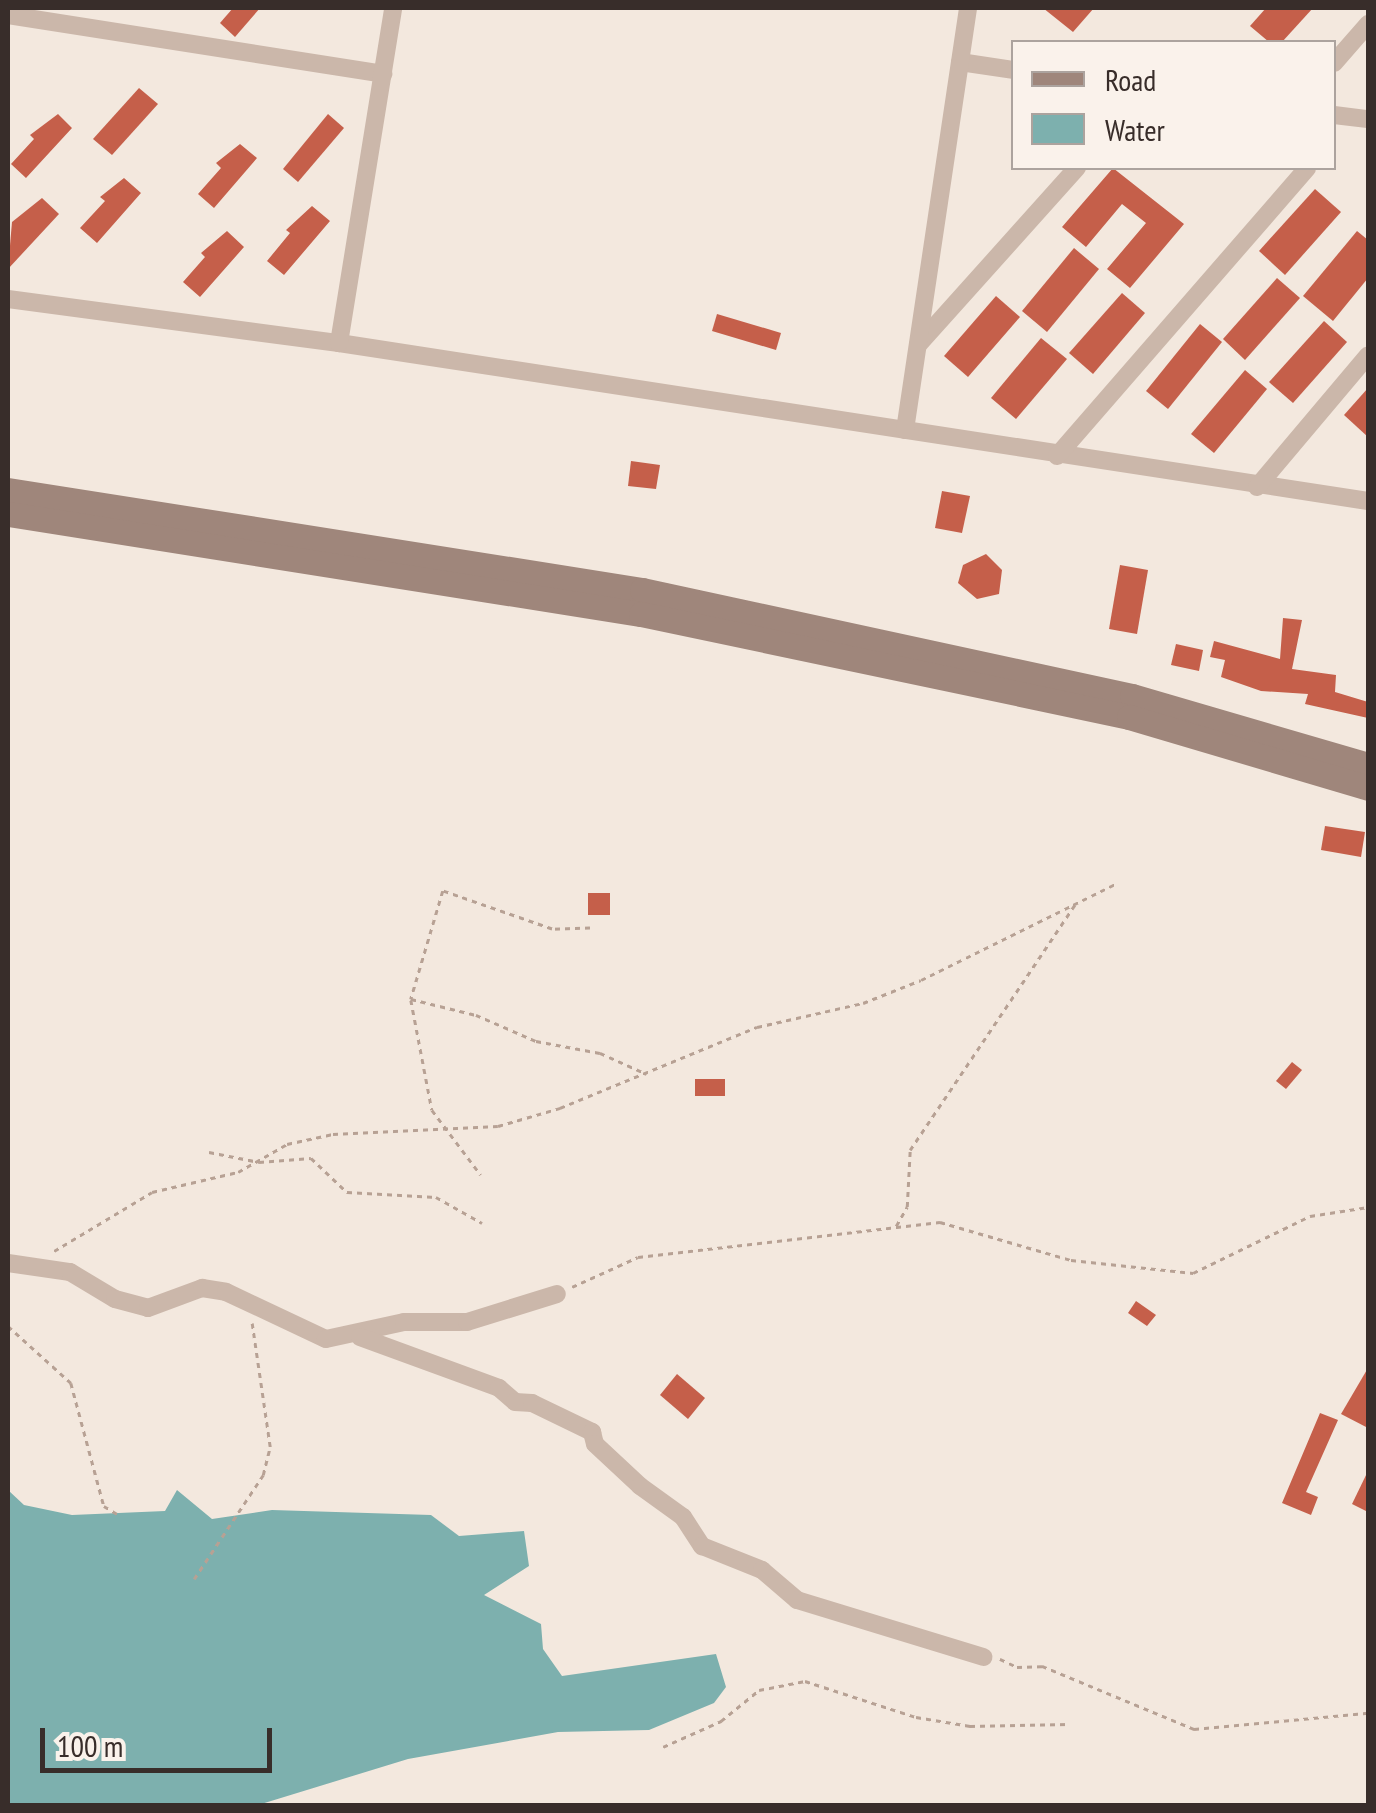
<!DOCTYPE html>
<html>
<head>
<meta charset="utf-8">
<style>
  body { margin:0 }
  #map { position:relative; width:1376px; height:1813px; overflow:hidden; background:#f3e8de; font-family:"PT Sans Narrow",sans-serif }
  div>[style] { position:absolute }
  .water>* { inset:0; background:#7db0ae }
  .building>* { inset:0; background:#c55f4a }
  .path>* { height:2.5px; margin-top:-1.25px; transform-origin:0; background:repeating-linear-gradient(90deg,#b7a194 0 5px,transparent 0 10px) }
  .street>* { height:18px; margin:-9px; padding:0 9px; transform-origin:9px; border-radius:9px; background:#cbb7aa }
  .secondary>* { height:25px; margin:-12.5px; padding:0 12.5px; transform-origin:12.5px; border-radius:12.5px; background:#9f867b }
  span { translate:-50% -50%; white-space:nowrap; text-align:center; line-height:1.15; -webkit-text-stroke:10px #faf2eb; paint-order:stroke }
  .frame { position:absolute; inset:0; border:10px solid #382d2a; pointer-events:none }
  .legend { position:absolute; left:1011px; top:40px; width:325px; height:130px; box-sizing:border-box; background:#faf2eb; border:2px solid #aca39e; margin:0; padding:12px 18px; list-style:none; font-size:30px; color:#382d2a }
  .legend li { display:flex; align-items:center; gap:20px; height:50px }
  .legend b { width:50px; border:2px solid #aca39e }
  .scale { position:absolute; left:40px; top:1728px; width:232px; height:45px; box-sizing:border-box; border:5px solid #382d2a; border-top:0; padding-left:12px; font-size:30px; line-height:35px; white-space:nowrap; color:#382d2a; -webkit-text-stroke:8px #faf2eb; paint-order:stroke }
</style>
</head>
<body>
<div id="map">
  <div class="water">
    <div style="clip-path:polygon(8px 1490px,24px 1505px,72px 1515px,165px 1511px,177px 1490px,212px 1519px,272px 1510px,431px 1515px,459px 1536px,524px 1531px,529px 1566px,484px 1595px,541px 1624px,543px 1649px,562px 1676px,716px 1654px,726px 1687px,714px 1703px,649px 1730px,558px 1732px,408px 1759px,258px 1805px,8px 1805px)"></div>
  </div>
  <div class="building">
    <div style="clip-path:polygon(233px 8px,260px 8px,235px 37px,220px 23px)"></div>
    <div style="clip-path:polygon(1043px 8px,1094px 8px,1073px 32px)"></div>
    <div style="clip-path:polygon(1266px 8px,1313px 8px,1282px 42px,1269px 42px,1250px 26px)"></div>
    <div style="clip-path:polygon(139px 88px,158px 104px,112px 155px,93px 139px)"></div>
    <div style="clip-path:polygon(58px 114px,72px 128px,26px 178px,11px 164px,34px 139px,30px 135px)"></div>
    <div style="clip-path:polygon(328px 114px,344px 128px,298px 182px,283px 169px)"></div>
    <div style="clip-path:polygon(240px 144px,257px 158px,214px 208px,198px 194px,221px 168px,216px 163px)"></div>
    <div style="clip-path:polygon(1113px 168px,1184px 224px,1130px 288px,1107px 269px,1146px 223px,1122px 204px,1086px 247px,1062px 227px)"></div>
    <div style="clip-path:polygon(124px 178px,141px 193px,97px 243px,80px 228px,105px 201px,100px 197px)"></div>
    <div style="clip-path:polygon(1315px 189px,1341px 212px,1285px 275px,1259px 251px)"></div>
    <div style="clip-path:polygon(42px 198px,59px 214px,8px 269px,12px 222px)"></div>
    <div style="clip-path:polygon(312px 206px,330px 221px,284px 275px,267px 261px,290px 233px,286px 230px)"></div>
    <div style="clip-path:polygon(227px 231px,244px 247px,200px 297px,183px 282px,205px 257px,201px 253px)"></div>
    <div style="clip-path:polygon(1357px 231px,1368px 240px,1368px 278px,1333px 321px,1303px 296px)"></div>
    <div style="clip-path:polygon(1074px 248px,1099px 269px,1047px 332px,1022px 311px)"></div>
    <div style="clip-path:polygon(1277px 278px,1300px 298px,1245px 360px,1223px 339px)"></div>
    <div style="clip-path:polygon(1122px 293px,1145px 313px,1093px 374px,1069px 353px)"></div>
    <div style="clip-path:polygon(996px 296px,1020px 317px,968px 377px,944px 356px)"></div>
    <div style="clip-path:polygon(717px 314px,781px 333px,776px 350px,712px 331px)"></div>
    <div style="clip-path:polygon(1324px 321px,1347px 342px,1293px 403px,1269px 382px)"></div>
    <div style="clip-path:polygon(1200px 324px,1222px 342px,1168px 409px,1146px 391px)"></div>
    <div style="clip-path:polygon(1041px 338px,1067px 359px,1016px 419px,991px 398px)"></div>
    <div style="clip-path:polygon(1245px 370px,1267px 389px,1214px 453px,1191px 434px)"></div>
    <div style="clip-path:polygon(1368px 388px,1368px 437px,1344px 415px)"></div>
    <div style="clip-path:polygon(631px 461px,660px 465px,656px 489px,628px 486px)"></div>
    <div style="clip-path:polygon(942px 491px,970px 496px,962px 533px,935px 528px)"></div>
    <div style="clip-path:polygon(986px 554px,1002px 570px,999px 594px,977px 599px,958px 583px,963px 565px)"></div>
    <div style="clip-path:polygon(1120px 565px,1148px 570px,1137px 634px,1109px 629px)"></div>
    <div style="clip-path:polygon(1283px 618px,1302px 620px,1292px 669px,1336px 675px,1335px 692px,1368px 702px,1368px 718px,1305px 704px,1308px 694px,1261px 691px,1221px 677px,1225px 660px,1210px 657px,1214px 641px,1280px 659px)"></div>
    <div style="clip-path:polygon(1176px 644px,1203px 650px,1199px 671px,1171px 665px)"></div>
    <div style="clip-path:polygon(1325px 826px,1365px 832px,1361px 857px,1321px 850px)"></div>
    <div style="clip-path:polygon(588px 893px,610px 893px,610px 915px,588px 915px)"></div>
    <div style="clip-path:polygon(1292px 1062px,1302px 1070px,1286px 1089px,1276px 1081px)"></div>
    <div style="clip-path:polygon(695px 1079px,725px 1079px,725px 1096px,695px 1096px)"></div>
    <div style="clip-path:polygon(1136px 1301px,1156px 1315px,1147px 1326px,1128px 1313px)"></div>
    <div style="clip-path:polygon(1368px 1368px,1368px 1428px,1341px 1414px)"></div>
    <div style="clip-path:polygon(677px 1374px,705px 1398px,688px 1419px,660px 1395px)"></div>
    <div style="clip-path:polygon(1320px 1413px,1338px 1420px,1306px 1492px,1318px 1497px,1311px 1515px,1282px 1503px)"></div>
    <div style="clip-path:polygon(1368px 1471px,1368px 1512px,1352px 1504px)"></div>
  </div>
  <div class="path">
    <div style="left:590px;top:928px;width:38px;rotate:178deg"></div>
    <div style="left:552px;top:929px;width:115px;rotate:-160.8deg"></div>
    <div style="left:443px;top:891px;width:113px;rotate:106.5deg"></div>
    <div style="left:411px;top:999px;width:67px;rotate:13.8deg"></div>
    <div style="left:476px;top:1015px;width:65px;rotate:23.4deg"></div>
    <div style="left:536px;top:1041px;width:65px;rotate:10.6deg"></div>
    <div style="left:600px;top:1053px;width:51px;rotate:24.1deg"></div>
    <div style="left:411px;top:1000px;width:112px;rotate:79.2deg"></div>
    <div style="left:432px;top:1110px;width:81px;rotate:53deg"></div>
    <div style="left:209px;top:1152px;width:51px;rotate:11.3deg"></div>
    <div style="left:259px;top:1162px;width:52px;rotate:-4.4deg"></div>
    <div style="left:311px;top:1158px;width:50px;rotate:43.4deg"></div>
    <div style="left:347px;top:1192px;width:89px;rotate:3.2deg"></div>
    <div style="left:436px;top:1197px;width:53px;rotate:29.5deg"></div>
    <div style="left:896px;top:1226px;width:22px;rotate:-60deg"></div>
    <div style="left:907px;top:1207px;width:57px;rotate:-87deg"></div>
    <div style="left:910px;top:1150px;width:296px;rotate:-56.1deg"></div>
    <div style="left:54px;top:1251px;width:114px;rotate:-31deg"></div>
    <div style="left:152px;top:1192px;width:88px;rotate:-13.1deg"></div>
    <div style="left:238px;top:1172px;width:56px;rotate:-29.7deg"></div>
    <div style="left:287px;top:1144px;width:47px;rotate:-12.3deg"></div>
    <div style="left:333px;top:1134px;width:165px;rotate:-2.8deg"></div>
    <div style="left:498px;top:1126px;width:65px;rotate:-16.2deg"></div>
    <div style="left:560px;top:1108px;width:213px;rotate:-22.4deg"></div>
    <div style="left:757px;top:1027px;width:109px;rotate:-12.8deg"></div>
    <div style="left:863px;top:1003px;width:62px;rotate:-21.6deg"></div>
    <div style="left:921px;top:980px;width:216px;rotate:-26.3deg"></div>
    <div style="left:572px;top:1287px;width:72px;rotate:-24.4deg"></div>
    <div style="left:638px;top:1257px;width:304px;rotate:-6.6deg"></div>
    <div style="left:940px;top:1222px;width:136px;rotate:16.2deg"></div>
    <div style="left:1071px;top:1260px;width:123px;rotate:6.1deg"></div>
    <div style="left:1193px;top:1273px;width:130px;rotate:-26deg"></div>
    <div style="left:1310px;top:1216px;width:59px;rotate:-8.8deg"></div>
    <div style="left:8px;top:1326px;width:85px;rotate:42.1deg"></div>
    <div style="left:71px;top:1383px;width:127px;rotate:75deg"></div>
    <div style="left:104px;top:1506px;width:17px;rotate:31deg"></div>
    <div style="left:194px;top:1579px;width:125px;rotate:-56.4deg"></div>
    <div style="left:263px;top:1475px;width:29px;rotate:-76deg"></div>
    <div style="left:270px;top:1447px;width:125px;rotate:-98.3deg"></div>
    <div style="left:1000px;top:1659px;width:19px;rotate:25deg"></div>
    <div style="left:1017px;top:1667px;width:25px;rotate:-2deg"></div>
    <div style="left:1042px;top:1666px;width:165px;rotate:22.5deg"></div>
    <div style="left:1194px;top:1729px;width:175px;rotate:-5.3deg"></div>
    <div style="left:663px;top:1747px;width:64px;rotate:-24.1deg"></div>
    <div style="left:721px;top:1721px;width:49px;rotate:-39.2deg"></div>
    <div style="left:759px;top:1690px;width:47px;rotate:-11.1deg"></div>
    <div style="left:805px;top:1681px;width:117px;rotate:18deg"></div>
    <div style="left:916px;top:1717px;width:55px;rotate:9.5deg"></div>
    <div style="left:970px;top:1726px;width:100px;rotate:-1.1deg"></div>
  </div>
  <div class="street">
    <div style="left:8px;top:15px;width:380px;rotate:8.9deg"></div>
    <div style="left:960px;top:62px;width:55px;rotate:8.4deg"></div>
    <div style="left:1334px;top:63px;width:52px;rotate:-48.9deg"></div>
    <div style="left:1334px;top:115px;width:34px;rotate:7deg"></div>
    <div style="left:8px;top:299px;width:334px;rotate:7.6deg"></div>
    <div style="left:339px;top:343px;width:1041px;rotate:8.73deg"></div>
    <div style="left:339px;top:343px;width:339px;rotate:-80.8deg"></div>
    <div style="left:918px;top:345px;width:238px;rotate:-48.1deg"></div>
    <div style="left:905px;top:430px;width:427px;rotate:-81.5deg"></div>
    <div style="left:1057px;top:456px;width:381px;rotate:-49deg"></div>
    <div style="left:1257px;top:487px;width:172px;rotate:-49.9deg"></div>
    <div style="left:8px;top:1263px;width:63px;rotate:8.3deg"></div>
    <div style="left:70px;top:1272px;width:52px;rotate:31deg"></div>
    <div style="left:115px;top:1299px;width:34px;rotate:15deg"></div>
    <div style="left:148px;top:1308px;width:58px;rotate:-20.3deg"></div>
    <div style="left:202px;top:1288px;width:24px;rotate:9deg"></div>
    <div style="left:226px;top:1292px;width:110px;rotate:25.2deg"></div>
    <div style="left:326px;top:1339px;width:80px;rotate:-12.3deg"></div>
    <div style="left:404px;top:1322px;width:63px"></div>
    <div style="left:467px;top:1322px;width:94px;rotate:-17.3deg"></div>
    <div style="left:360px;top:1337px;width:148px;rotate:20.1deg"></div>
    <div style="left:499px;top:1388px;width:21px;rotate:41deg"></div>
    <div style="left:515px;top:1402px;width:17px;rotate:3deg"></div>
    <div style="left:532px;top:1403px;width:67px;rotate:25.8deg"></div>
    <div style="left:592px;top:1432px;width:12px;rotate:76deg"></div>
    <div style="left:595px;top:1444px;width:62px;rotate:43deg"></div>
    <div style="left:640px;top:1486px;width:53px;rotate:35.8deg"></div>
    <div style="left:683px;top:1517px;width:35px;rotate:57deg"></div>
    <div style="left:702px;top:1546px;width:65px;rotate:21.8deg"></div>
    <div style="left:762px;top:1570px;width:46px;rotate:40.6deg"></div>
    <div style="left:797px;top:1600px;width:195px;rotate:17deg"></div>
  </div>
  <div class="secondary">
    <div style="left:8px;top:490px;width:642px;rotate:8.96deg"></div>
    <div style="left:642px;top:590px;width:501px;rotate:12.21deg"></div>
    <div style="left:1132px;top:696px;width:246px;rotate:16.3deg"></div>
    <div style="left:8px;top:514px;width:641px;rotate:8.98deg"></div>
    <div style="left:641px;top:614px;width:499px;rotate:11.9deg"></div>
    <div style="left:1129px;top:717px;width:249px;rotate:16.5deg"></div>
  </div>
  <div class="frame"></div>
  <ul class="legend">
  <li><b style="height:12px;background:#9f867b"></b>Road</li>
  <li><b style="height:28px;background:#7db0ae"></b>Water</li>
  </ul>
  <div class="scale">100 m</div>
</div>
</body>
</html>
